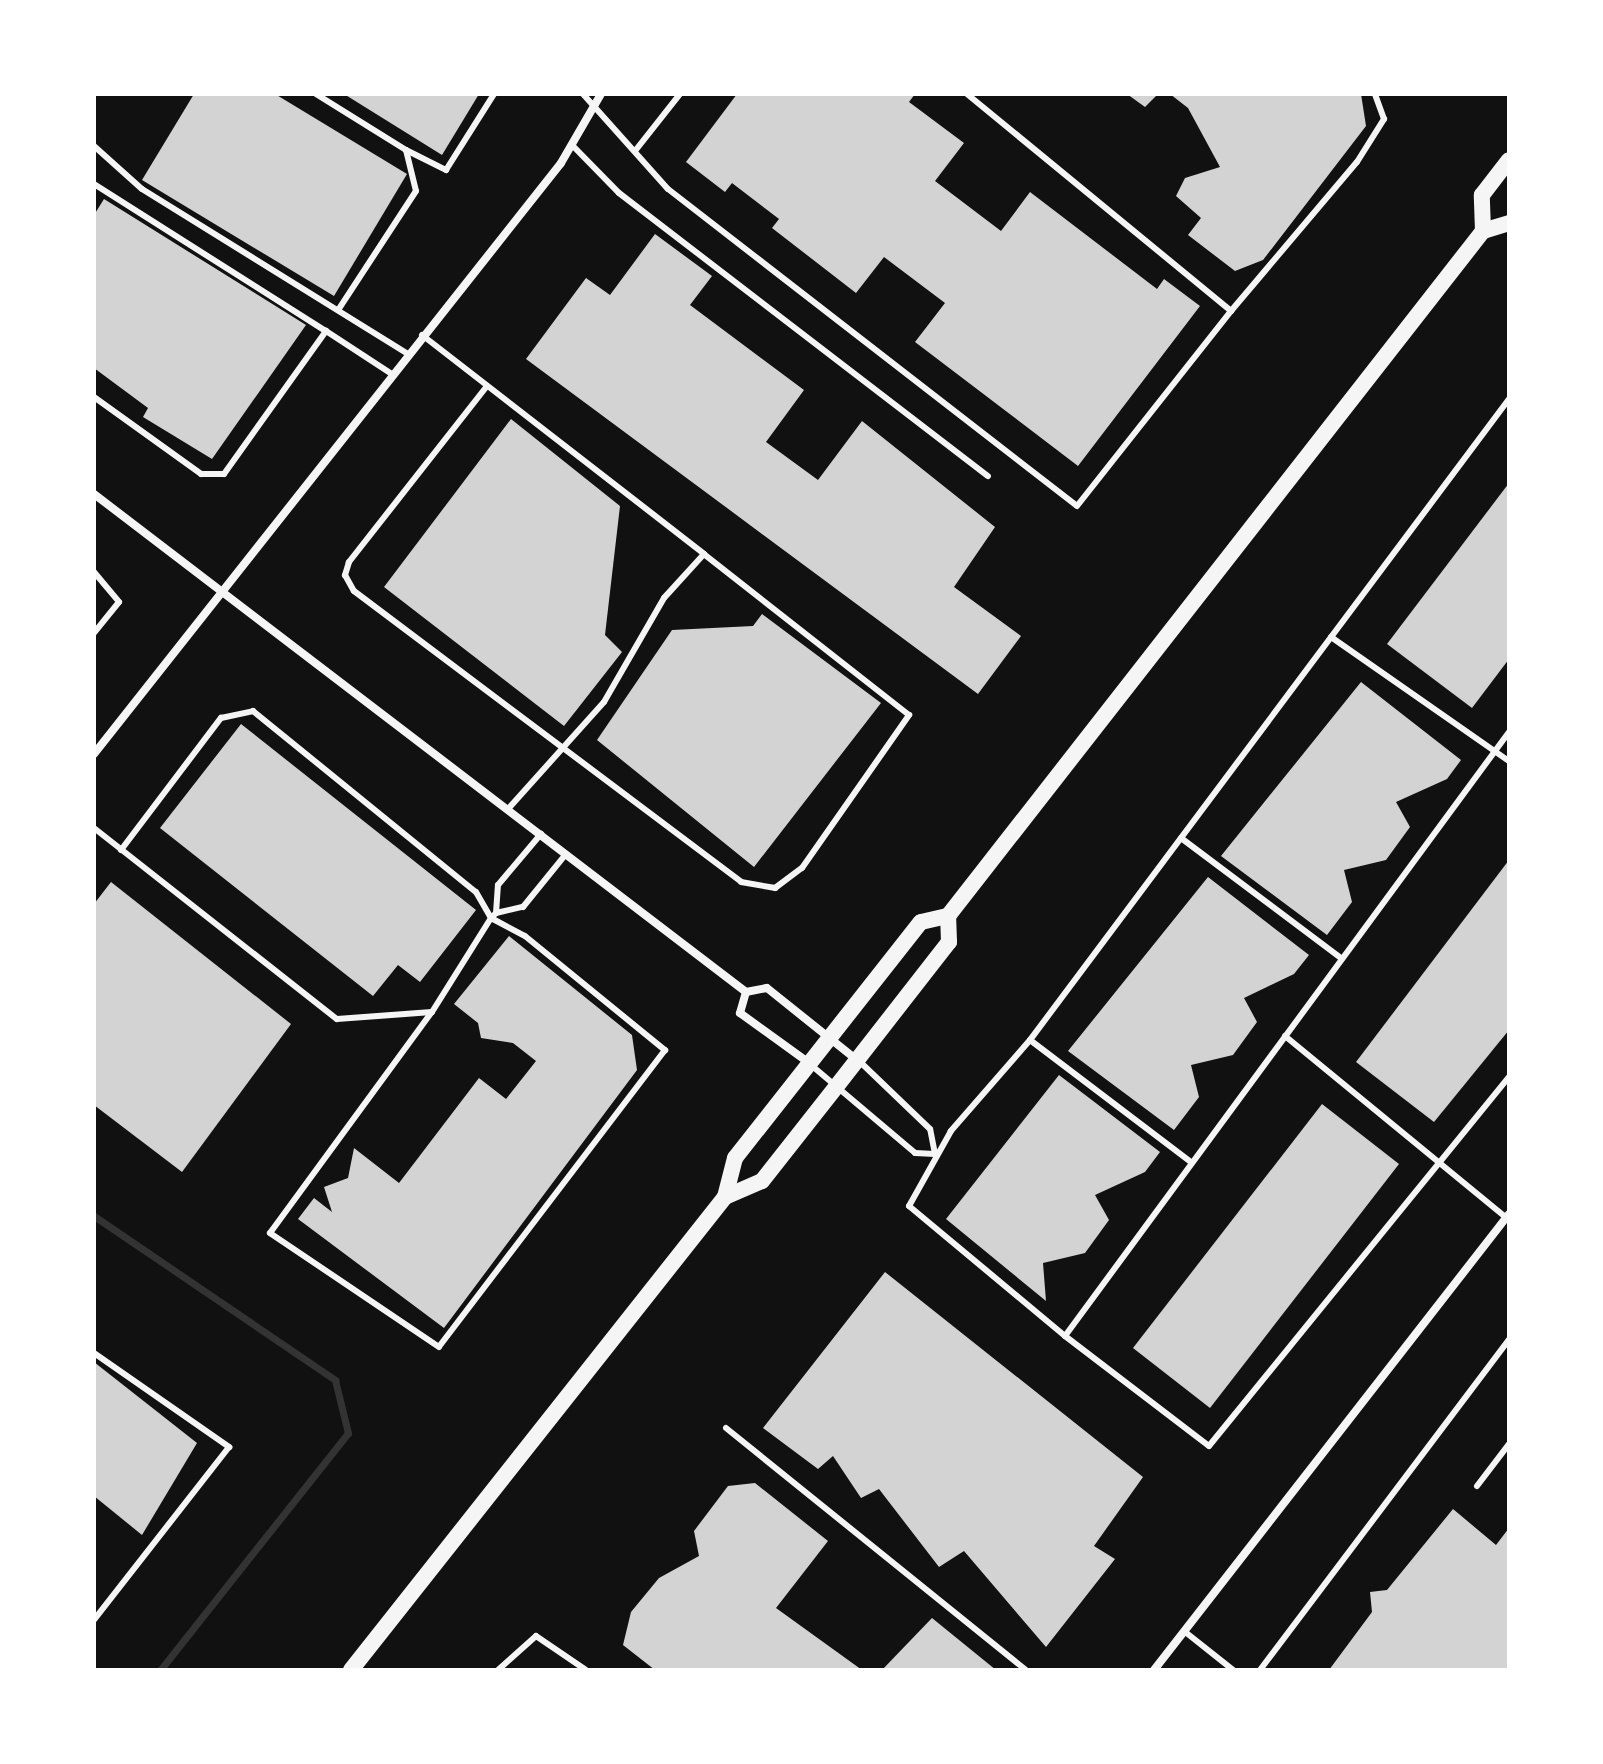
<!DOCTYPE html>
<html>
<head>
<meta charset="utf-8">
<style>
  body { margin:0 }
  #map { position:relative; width:1603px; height:1764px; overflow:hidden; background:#111; font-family:"Times New Roman",serif }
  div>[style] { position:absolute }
  .stream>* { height:7px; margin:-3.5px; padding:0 3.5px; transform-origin:3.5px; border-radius:3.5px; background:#333 }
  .building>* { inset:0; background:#d3d3d3 }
  .service>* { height:6px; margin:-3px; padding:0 3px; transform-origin:3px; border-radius:3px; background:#f5f5f5 }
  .minor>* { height:8px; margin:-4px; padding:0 4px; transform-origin:4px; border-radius:4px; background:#f5f5f5 }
  .secondary>* { height:16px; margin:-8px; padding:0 8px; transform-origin:8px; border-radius:8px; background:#f5f5f5 }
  span { translate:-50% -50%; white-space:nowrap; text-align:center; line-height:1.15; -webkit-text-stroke:6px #fff; paint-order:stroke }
  .frame { position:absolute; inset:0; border:96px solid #fff; pointer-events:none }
</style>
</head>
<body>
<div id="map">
  <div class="stream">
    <div style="left:94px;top:1216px;width:292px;rotate:34.2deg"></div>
    <div style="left:335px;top:1380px;width:55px;rotate:76.2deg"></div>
    <div style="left:348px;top:1433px;width:303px;rotate:128.4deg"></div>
  </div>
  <div class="building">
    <div style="clip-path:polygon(194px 94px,275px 94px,407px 174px,334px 296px,142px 180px)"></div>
    <div style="clip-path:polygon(344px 94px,479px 94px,442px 155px)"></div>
    <div style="clip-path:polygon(737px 94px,915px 94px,909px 102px,964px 143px,935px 181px,1001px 231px,1030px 192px,1157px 289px,1164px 279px,1200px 306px,1078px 466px,915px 342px,945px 303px,884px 257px,856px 293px,772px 228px,779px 219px,732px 183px,725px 192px,686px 162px)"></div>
    <div style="clip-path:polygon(1127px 94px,1158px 94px,1145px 107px)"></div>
    <div style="clip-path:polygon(1170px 94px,1361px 94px,1366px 126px,1263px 260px,1235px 271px,1188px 235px,1201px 218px,1176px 196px,1185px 178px,1220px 167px,1188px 108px)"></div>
    <div style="clip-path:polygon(104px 199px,306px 325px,212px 459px,143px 417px,148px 408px,94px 368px,94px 215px)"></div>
    <div style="clip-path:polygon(655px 234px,712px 276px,690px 305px,804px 390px,766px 442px,818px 480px,862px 421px,995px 527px,954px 587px,1021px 636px,978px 694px,526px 359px,586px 278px,610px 295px)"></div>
    <div style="clip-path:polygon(511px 419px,620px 506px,605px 635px,622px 652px,564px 726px,384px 587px)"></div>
    <div style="clip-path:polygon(1509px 483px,1509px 659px,1472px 708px,1387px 644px)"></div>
    <div style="clip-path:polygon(762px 614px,881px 703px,754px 867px,597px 740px,672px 630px,753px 626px)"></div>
    <div style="clip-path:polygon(1361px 682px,1461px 760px,1447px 779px,1396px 802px,1410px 827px,1386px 860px,1344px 870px,1352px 902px,1327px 935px,1221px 856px)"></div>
    <div style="clip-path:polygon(241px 724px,476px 910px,420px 982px,398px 965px,373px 996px,160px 828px)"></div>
    <div style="clip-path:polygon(1509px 860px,1509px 1030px,1434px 1122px,1356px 1062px)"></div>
    <div style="clip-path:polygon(1208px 877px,1309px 955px,1294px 974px,1244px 998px,1257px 1022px,1233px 1055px,1191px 1065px,1199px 1097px,1174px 1130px,1068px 1051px)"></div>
    <div style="clip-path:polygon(111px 882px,291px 1024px,182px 1172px,94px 1105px,94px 904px)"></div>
    <div style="clip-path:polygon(509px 936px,632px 1035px,637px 1070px,444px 1328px,298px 1219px,314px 1198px,332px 1212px,324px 1187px,348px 1178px,354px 1148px,399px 1183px,479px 1078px,506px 1099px,536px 1061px,513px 1043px,481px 1038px,478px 1023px,454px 1004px)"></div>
    <div style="clip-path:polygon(1059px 1075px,1160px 1152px,1145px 1172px,1095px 1195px,1109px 1220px,1085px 1253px,1043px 1263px,1046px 1301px,946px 1219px)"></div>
    <div style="clip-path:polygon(1322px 1104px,1399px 1164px,1210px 1408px,1133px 1348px)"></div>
    <div style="clip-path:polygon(885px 1272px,1143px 1477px,1094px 1546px,1115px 1559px,1046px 1647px,964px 1551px,939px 1567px,879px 1489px,861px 1498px,833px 1456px,818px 1469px,763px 1428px)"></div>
    <div style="clip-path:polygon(94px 1362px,197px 1443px,142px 1535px,94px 1496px)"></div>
    <div style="clip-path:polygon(755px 1483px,828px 1541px,776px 1608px,862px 1670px,655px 1670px,623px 1645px,631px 1612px,659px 1578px,699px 1556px,694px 1531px,728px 1486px)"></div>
    <div style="clip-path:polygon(1453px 1509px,1496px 1545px,1509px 1528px,1509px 1670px,1329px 1670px,1372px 1612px,1370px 1592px,1387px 1590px)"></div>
    <div style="clip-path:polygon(932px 1618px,996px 1670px,882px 1670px)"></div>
  </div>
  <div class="service">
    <div style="left:316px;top:94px;width:106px;rotate:31.9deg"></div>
    <div style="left:406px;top:150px;width:42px;rotate:76.3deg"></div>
    <div style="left:416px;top:191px;width:142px;rotate:123.2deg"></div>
    <div style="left:583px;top:94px;width:127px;rotate:48.2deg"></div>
    <div style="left:668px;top:189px;width:517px;rotate:37.78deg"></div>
    <div style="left:1077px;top:506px;width:248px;rotate:-51.7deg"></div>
    <div style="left:967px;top:94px;width:342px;rotate:39.4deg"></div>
    <div style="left:1231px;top:311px;width:195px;rotate:-49.8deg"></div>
    <div style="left:1357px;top:162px;width:51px;rotate:-57.9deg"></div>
    <div style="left:1384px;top:119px;width:27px;rotate:-110deg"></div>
    <div style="left:572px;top:145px;width:67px;rotate:45.6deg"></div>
    <div style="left:619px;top:193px;width:465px;rotate:37.5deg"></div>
    <div style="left:94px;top:146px;width:64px;rotate:41.9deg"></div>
    <div style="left:142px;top:189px;width:313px;rotate:31.8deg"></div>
    <div style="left:406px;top:150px;width:45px;rotate:26.6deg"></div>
    <div style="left:446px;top:170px;width:90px;rotate:-57.7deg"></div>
    <div style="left:635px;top:151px;width:73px;rotate:-51.7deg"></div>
    <div style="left:94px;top:184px;width:275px;rotate:32.4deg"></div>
    <div style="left:422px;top:335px;width:357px;rotate:37.8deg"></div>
    <div style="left:704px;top:554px;width:59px;rotate:132.3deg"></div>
    <div style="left:664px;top:598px;width:120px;rotate:120deg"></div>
    <div style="left:604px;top:702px;width:142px;rotate:131.9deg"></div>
    <div style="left:487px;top:386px;width:224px;rotate:128.1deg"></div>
    <div style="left:349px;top:562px;width:14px;rotate:107deg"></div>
    <div style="left:345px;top:575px;width:18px;rotate:61deg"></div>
    <div style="left:354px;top:591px;width:484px;rotate:36.9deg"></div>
    <div style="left:741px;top:882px;width:35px;rotate:10deg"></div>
    <div style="left:775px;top:888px;width:34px;rotate:-37deg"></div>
    <div style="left:802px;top:868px;width:187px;rotate:-55deg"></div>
    <div style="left:909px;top:715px;width:261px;rotate:-141.9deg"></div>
    <div style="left:94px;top:397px;width:132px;rotate:35.7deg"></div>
    <div style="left:201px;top:474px;width:23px"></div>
    <div style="left:224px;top:474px;width:176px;rotate:-54.5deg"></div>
    <div style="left:326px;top:331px;width:79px;rotate:33.1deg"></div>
    <div style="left:1509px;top:399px;width:800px;rotate:126.77deg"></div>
    <div style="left:1030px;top:1040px;width:121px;rotate:131deg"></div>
    <div style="left:951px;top:1131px;width:86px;rotate:119.2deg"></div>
    <div style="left:909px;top:1206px;width:203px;rotate:39.8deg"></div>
    <div style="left:1065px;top:1336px;width:750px;rotate:-53.68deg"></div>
    <div style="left:94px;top:572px;width:39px;rotate:50deg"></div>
    <div style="left:119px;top:602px;width:40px;rotate:129deg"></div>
    <div style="left:1331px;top:637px;width:217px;rotate:34.9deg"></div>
    <div style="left:94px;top:828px;width:309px;rotate:38.2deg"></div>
    <div style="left:337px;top:1019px;width:95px;rotate:-4.2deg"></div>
    <div style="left:1181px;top:838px;width:201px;rotate:36.9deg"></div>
    <div style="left:121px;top:850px;width:166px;rotate:-52.9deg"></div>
    <div style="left:221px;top:718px;width:33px;rotate:-12deg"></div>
    <div style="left:253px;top:711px;width:287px;rotate:39.1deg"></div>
    <div style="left:476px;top:892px;width:30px;rotate:60deg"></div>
    <div style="left:491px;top:918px;width:38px;rotate:28deg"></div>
    <div style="left:525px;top:936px;width:181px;rotate:39.2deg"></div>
    <div style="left:665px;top:1050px;width:373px;rotate:127.3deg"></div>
    <div style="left:439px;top:1347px;width:204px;rotate:-146deg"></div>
    <div style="left:270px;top:1233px;width:274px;rotate:-53.8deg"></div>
    <div style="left:432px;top:1012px;width:111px;rotate:-57.9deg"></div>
    <div style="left:491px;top:918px;width:7px;rotate:-45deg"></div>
    <div style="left:496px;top:913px;width:28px;rotate:-86deg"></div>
    <div style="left:498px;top:885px;width:67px;rotate:-49.9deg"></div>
    <div style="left:496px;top:913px;width:28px;rotate:-13deg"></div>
    <div style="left:523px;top:907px;width:68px;rotate:-50.9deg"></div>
    <div style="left:1285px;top:1036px;width:288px;rotate:39.4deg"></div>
    <div style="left:1030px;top:1040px;width:203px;rotate:37.2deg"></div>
    <div style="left:811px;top:1065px;width:136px;rotate:40.2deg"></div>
    <div style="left:915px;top:1153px;width:20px;rotate:3deg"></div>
    <div style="left:935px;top:1154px;width:25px;rotate:-101deg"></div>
    <div style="left:930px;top:1129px;width:100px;rotate:-136.2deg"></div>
    <div style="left:1065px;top:1336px;width:181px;rotate:37.4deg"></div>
    <div style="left:1209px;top:1446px;width:476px;rotate:-50.9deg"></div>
    <div style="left:94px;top:1353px;width:165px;rotate:34.8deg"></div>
    <div style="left:229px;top:1447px;width:219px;rotate:128deg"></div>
    <div style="left:726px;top:1428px;width:385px;rotate:38.9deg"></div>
    <div style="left:1477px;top:1486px;width:53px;rotate:-52.7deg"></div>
    <div style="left:1184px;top:1631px;width:63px;rotate:38.5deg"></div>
    <div style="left:498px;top:1670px;width:51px;rotate:-41.8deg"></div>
    <div style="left:536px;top:1636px;width:60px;rotate:34.2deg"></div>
    <div style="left:1260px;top:1670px;width:414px;rotate:-53deg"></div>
  </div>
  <div class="minor">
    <div style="left:94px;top:494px;width:820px;rotate:37.37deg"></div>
    <div style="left:746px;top:992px;width:21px;rotate:-11deg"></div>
    <div style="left:767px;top:988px;width:115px;rotate:38.7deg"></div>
    <div style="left:94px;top:754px;width:753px;rotate:-51.68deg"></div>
    <div style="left:561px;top:163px;width:80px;rotate:-59.9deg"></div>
    <div style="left:746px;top:992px;width:22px;rotate:106deg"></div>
    <div style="left:740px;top:1013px;width:85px;rotate:35.9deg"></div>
    <div style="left:1154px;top:1670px;width:578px;rotate:-52.1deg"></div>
  </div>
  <div class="secondary">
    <div style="left:1483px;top:231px;width:36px;rotate:-92deg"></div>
    <div style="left:1482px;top:195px;width:44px;rotate:-52.4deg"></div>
    <div style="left:725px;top:1197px;width:40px;rotate:-23.4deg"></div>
    <div style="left:762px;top:1181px;width:120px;rotate:-51.8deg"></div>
    <div style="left:836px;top:1087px;width:184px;rotate:-52.1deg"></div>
    <div style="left:949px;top:942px;width:26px;rotate:-92deg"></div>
    <div style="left:351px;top:1670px;width:603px;rotate:-51.67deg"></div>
    <div style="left:725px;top:1197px;width:40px;rotate:-75.6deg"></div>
    <div style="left:735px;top:1158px;width:300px;rotate:-51.8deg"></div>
    <div style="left:921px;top:922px;width:28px;rotate:-13deg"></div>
    <div style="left:948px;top:916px;width:869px;rotate:-52.01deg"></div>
    <div style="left:1483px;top:231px;width:27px;rotate:-17deg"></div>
  </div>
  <div class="frame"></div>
</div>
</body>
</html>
